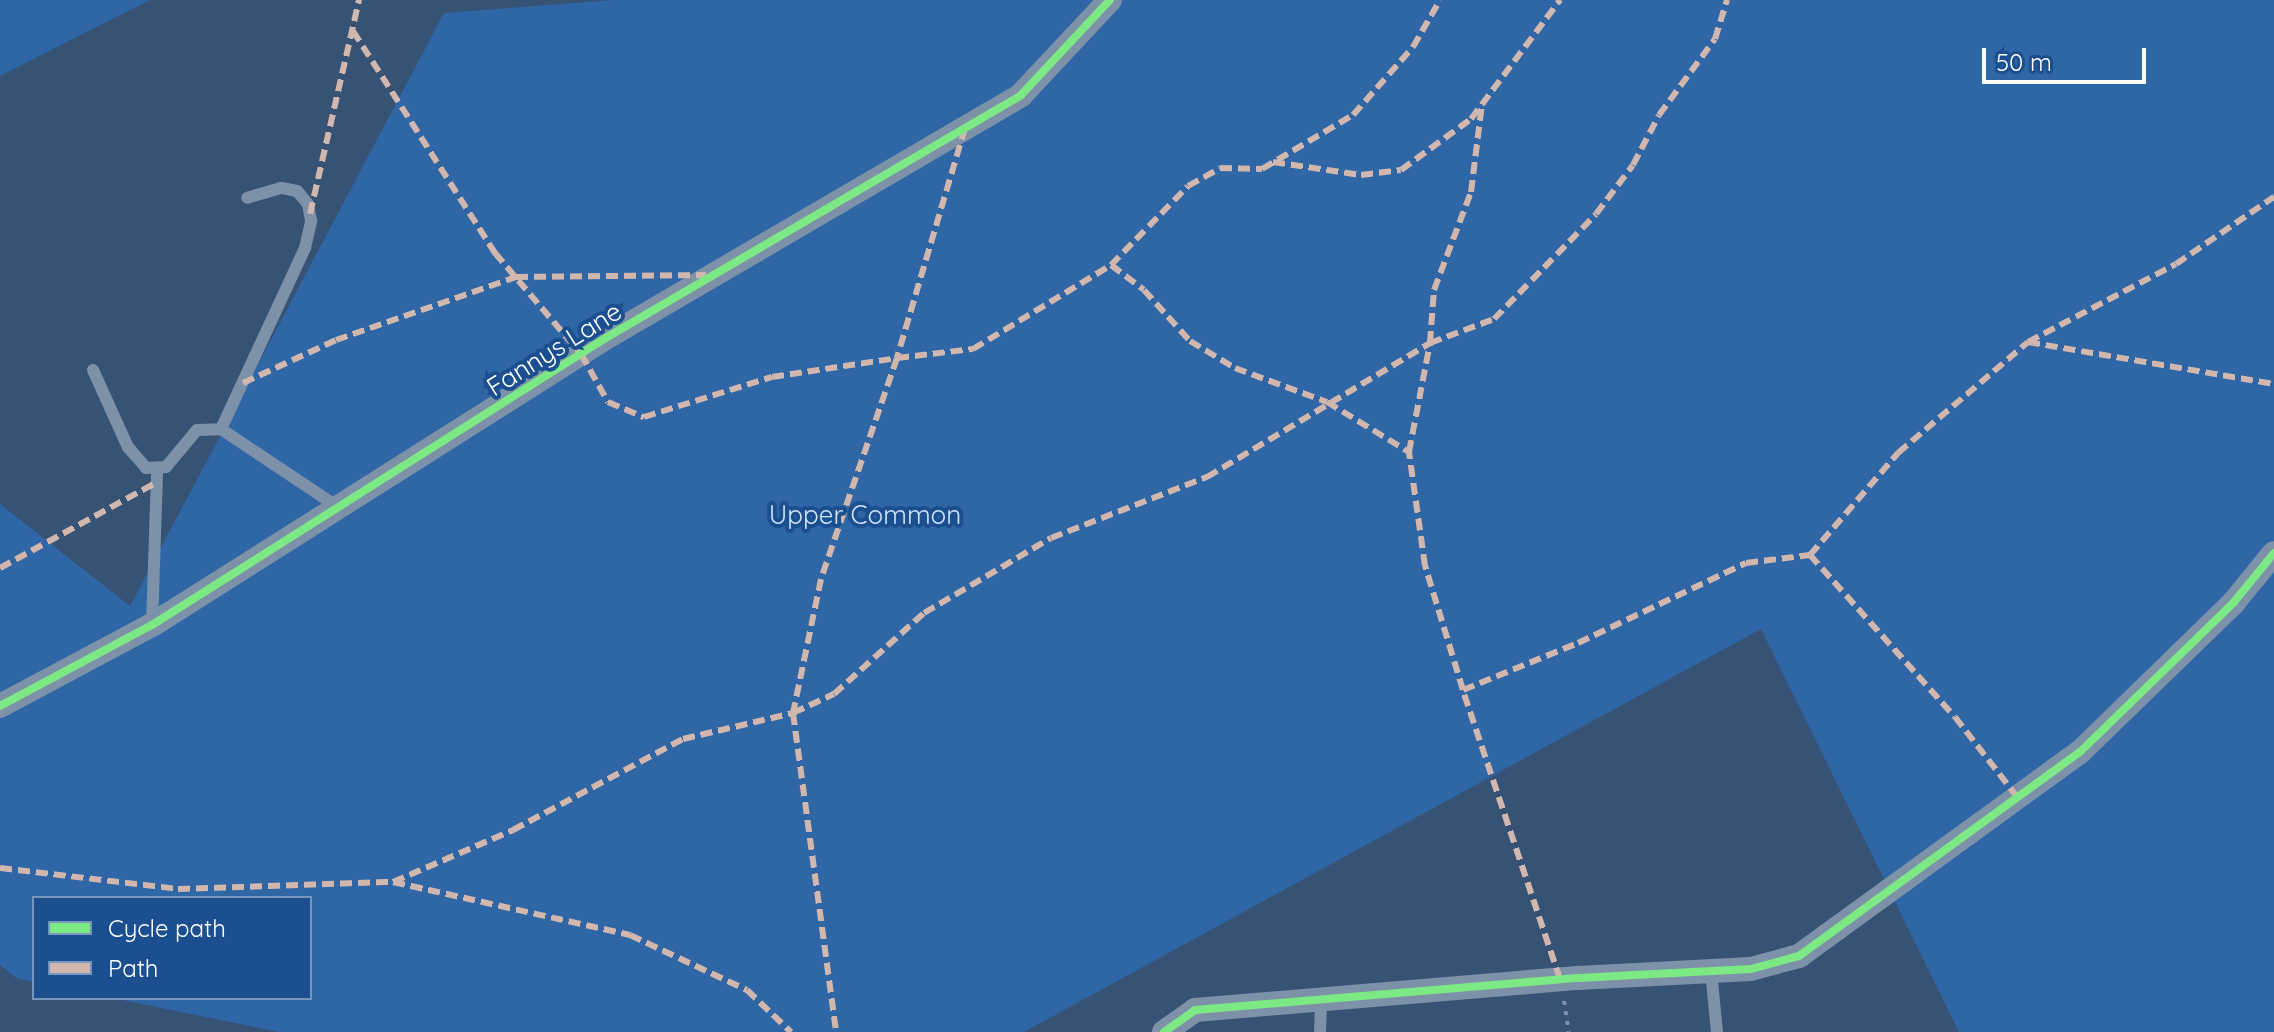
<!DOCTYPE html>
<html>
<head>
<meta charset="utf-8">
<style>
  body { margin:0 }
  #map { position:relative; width:2274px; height:1032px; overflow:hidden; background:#365274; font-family:Quicksand,sans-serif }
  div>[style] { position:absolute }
  .green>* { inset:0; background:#2f66a5 }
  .path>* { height:4px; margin-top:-2px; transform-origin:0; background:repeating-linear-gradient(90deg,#7d92a8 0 4px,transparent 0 10px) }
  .service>* { height:12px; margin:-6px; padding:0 6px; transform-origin:6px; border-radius:6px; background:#7d92a8 }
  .minor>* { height:24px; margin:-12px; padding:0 12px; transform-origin:12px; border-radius:12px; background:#7d92a8 }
  .quiet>* { height:6px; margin-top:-3px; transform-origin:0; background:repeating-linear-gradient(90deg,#d1b7ad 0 12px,transparent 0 18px) }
  .cycleway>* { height:8px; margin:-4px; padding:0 4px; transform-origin:4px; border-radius:4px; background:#7ce984 }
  span { translate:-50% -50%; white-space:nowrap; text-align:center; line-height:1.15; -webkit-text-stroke:8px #1b4f8f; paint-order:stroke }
  .street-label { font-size:26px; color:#fff }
  .park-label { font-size:26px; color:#cfe3fa }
  .legend { position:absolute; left:32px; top:896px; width:280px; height:104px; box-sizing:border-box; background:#1b4f8f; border:2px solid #7695bc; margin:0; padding:10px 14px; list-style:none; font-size:24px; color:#fff }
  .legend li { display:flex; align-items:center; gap:16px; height:40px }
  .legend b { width:40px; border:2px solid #7695bc }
  .scale { position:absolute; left:1982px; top:48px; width:164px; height:36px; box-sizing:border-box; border:4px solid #fff; border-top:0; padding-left:10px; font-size:24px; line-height:28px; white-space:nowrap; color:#fff; -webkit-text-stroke:6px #1b4f8f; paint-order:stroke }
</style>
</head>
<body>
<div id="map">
  <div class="green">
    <div style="clip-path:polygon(0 0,150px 0,0 76px)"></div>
    <div style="clip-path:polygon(614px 0,2274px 0,2274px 1032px,1959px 1032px,1761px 629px,1024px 1032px,279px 1032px,113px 998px,310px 998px,310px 898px,34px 898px,34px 982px,16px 978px,0 965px,0 504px,130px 606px,444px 13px)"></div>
  </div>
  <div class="path">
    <div style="left:1564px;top:1001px;width:31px;rotate:81deg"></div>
  </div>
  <div class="service">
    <div style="left:93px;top:370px;width:85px;rotate:65.6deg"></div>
    <div style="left:128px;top:447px;width:28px;rotate:49deg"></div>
    <div style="left:146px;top:468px;width:20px;rotate:-3deg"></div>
    <div style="left:166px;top:467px;width:48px;rotate:-50deg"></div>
    <div style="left:197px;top:430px;width:24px;rotate:-2deg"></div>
    <div style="left:221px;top:429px;width:141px;rotate:33.7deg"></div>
    <div style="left:221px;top:429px;width:200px;rotate:-65.1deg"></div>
    <div style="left:305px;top:248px;width:28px;rotate:-77deg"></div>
    <div style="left:311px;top:221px;width:17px;rotate:-100deg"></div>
    <div style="left:308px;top:204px;width:17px;rotate:-130deg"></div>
    <div style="left:297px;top:191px;width:16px;rotate:-169deg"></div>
    <div style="left:281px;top:188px;width:35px;rotate:164deg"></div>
    <div style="left:152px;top:625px;width:154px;rotate:-88.1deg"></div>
    <div style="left:1711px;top:971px;width:61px;rotate:84.4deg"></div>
    <div style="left:1320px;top:1032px;width:33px;rotate:-88deg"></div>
  </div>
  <div class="minor">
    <div style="left:0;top:706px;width:172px;rotate:-28.1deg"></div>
    <div style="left:152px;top:625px;width:535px;rotate:-32.32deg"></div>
    <div style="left:604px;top:339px;width:483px;rotate:-30.3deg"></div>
    <div style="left:1021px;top:95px;width:130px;rotate:-46.9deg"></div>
    <div style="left:1164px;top:1032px;width:38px;rotate:-35deg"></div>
    <div style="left:1195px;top:1010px;width:384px;rotate:-4.8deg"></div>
    <div style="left:1578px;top:978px;width:173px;rotate:-3deg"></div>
    <div style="left:1751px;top:969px;width:50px;rotate:-15.2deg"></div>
    <div style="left:1799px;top:956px;width:347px;rotate:-36deg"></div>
    <div style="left:2080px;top:752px;width:215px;rotate:-44.2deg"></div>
    <div style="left:2234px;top:602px;width:63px;rotate:-50.8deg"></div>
  </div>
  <div class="quiet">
    <div style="left:353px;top:31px;width:264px;rotate:57.4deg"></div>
    <div style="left:495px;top:253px;width:133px;rotate:49.6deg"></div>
    <div style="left:581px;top:354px;width:55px;rotate:60.6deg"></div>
    <div style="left:608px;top:402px;width:39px;rotate:23deg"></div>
    <div style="left:644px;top:417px;width:134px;rotate:-17.4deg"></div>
    <div style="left:772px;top:377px;width:126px;rotate:-8.6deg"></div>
    <div style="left:897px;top:358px;width:234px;rotate:109deg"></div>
    <div style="left:821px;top:579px;width:137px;rotate:101.8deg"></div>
    <div style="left:793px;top:713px;width:322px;rotate:82.3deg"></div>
    <div style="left:965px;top:128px;width:240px;rotate:106.5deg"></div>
    <div style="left:897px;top:358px;width:77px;rotate:-6.8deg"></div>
    <div style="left:973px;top:349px;width:162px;rotate:-31.3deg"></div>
    <div style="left:1111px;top:265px;width:110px;rotate:-45.7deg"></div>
    <div style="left:1188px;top:186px;width:37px;rotate:-29deg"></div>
    <div style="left:1220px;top:168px;width:42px;rotate:1.4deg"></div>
    <div style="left:1262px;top:169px;width:106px;rotate:-30.7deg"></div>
    <div style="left:1353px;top:115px;width:91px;rotate:-48.6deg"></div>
    <div style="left:1413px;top:47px;width:54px;rotate:-60.1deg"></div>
    <div style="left:1273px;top:162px;width:89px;rotate:8.4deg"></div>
    <div style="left:1361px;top:175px;width:40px;rotate:-7.1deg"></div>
    <div style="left:1401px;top:170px;width:87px;rotate:-36.1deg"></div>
    <div style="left:1471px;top:119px;width:149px;rotate:-53.2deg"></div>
    <div style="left:310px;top:214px;width:220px;rotate:-77.1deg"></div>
    <div style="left:1111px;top:265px;width:41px;rotate:37.1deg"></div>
    <div style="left:1144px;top:290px;width:69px;rotate:48deg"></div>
    <div style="left:1190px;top:341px;width:52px;rotate:31deg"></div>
    <div style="left:1235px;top:368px;width:98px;rotate:20.3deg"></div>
    <div style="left:1327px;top:402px;width:96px;rotate:31.4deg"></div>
    <div style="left:2028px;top:342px;width:167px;rotate:-27.8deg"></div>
    <div style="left:2176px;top:264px;width:119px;rotate:-34.4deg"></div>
    <div style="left:243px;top:383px;width:102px;rotate:-24.8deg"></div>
    <div style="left:336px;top:340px;width:191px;rotate:-19.3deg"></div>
    <div style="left:516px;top:277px;width:190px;rotate:-0.6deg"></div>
    <div style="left:1810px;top:555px;width:135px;rotate:-49.2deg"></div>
    <div style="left:1898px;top:453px;width:171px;rotate:-40.5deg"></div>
    <div style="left:2028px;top:342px;width:250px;rotate:9.7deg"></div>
    <div style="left:0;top:568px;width:179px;rotate:-28.7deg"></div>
    <div style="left:1463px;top:690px;width:130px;rotate:-107deg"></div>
    <div style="left:1425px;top:566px;width:115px;rotate:-98deg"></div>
    <div style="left:1409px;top:452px;width:111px;rotate:-79.1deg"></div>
    <div style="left:1430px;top:343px;width:53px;rotate:-85.7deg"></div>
    <div style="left:1434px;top:290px;width:105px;rotate:-69.3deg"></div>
    <div style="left:1471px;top:192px;width:89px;rotate:-82.9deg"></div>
    <div style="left:0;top:868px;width:179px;rotate:6.7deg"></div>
    <div style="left:178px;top:889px;width:215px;rotate:-1.9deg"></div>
    <div style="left:393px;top:882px;width:243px;rotate:12.6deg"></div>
    <div style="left:630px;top:935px;width:129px;rotate:25.2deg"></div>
    <div style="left:747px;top:990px;width:61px;rotate:43.7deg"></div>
    <div style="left:393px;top:882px;width:131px;rotate:-23.4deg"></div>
    <div style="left:513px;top:830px;width:193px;rotate:-28.2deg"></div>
    <div style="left:683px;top:739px;width:113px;rotate:-13.3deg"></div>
    <div style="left:793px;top:713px;width:45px;rotate:-24.9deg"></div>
    <div style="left:834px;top:694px;width:121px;rotate:-42deg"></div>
    <div style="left:924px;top:613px;width:147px;rotate:-30.6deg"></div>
    <div style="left:1051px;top:538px;width:168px;rotate:-21.4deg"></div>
    <div style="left:1207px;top:477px;width:260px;rotate:-31deg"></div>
    <div style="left:1430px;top:343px;width:68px;rotate:-20.6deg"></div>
    <div style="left:1494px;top:319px;width:146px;rotate:-45.8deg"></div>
    <div style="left:1596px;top:214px;width:61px;rotate:-52.9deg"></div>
    <div style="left:1633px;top:165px;width:56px;rotate:-62.5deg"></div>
    <div style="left:1659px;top:115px;width:94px;rotate:-53.6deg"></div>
    <div style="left:1715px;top:39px;width:41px;rotate:-72.9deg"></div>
    <div style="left:1560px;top:979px;width:305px;rotate:-108.6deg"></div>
    <div style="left:1463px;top:690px;width:124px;rotate:-22.2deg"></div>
    <div style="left:1578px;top:643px;width:186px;rotate:-25.5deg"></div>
    <div style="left:1746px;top:563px;width:64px;rotate:-7.1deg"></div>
    <div style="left:1810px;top:555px;width:217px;rotate:48.2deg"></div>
    <div style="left:1955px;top:717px;width:103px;rotate:52.1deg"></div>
  </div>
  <div class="cycleway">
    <div style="left:0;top:706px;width:172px;rotate:-28.1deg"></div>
    <div style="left:152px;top:625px;width:535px;rotate:-32.32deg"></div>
    <div style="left:604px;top:339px;width:483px;rotate:-30.3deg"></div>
    <div style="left:1021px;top:95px;width:130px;rotate:-46.9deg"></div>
    <div style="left:1164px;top:1032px;width:38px;rotate:-35deg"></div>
    <div style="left:1195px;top:1010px;width:384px;rotate:-4.8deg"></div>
    <div style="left:1578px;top:978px;width:173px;rotate:-3deg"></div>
    <div style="left:1751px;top:969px;width:50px;rotate:-15.2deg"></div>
    <div style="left:1799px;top:956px;width:347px;rotate:-36deg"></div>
    <div style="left:2080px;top:752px;width:215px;rotate:-44.2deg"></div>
    <div style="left:2234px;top:602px;width:63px;rotate:-50.8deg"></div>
  </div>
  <div class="street-label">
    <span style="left:554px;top:349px;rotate:-32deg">Fannys Lane</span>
  </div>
  <div class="park-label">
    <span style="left:865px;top:515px">Upper Common</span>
  </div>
  <ul class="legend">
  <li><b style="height:10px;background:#7ce984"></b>Cycle path</li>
  <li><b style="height:10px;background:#d1b7ad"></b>Path</li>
  </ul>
  <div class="scale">50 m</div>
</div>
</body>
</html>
